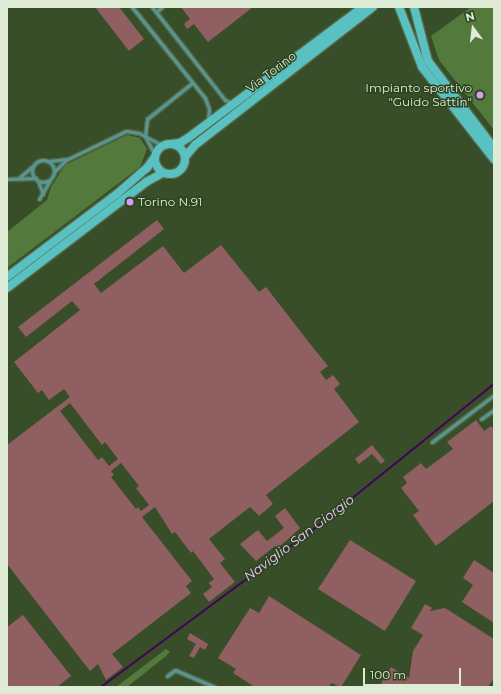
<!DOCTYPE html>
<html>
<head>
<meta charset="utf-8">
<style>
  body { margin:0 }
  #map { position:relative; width:501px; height:694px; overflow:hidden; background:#374e29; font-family:Montserrat,sans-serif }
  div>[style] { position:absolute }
  .green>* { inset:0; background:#53793c }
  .stream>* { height:2px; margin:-1px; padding:0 1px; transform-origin:1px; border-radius:1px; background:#44015a }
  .building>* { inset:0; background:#905f62 }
  .roads { filter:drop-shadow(1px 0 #556a48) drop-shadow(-1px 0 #556a48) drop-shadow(0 1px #556a48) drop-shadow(0 -1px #556a48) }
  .lane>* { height:3px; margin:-1.5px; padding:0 1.5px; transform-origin:1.5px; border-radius:1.5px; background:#589695 }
  .lane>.ring { margin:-1.5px; padding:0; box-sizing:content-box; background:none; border:3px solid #589695; border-radius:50% }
  .secondary>* { height:8px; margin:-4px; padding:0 4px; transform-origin:4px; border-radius:4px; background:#59c1c1 }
  .secondary>.ring { margin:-4px; padding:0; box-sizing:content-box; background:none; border:8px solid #59c1c1; border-radius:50% }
  .dots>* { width:11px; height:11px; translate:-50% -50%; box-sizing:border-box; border:2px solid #2c431f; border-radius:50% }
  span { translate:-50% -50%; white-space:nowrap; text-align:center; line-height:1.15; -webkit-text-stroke:3px #2c431f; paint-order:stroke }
  .street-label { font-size:12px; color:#deecd6 }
  .poi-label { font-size:12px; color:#deecd6 }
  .right { translate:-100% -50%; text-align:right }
  .left { translate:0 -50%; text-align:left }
  .water-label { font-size:13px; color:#e9cbf7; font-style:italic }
  .frame { position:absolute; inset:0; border:8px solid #deecd6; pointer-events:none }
  .north { position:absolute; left:453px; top:8px; width:40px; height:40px; -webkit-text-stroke:3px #2c431f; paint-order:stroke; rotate:345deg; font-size:11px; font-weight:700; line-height:16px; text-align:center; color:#deecd6 }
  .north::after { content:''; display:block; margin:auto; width:14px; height:18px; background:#deecd6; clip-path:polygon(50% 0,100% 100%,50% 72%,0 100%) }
  .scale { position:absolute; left:363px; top:668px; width:98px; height:18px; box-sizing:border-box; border:2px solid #deecd6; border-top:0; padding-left:5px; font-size:12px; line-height:14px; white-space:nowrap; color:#deecd6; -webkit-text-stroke:3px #2c431f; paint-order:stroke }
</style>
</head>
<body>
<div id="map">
  <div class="green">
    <div style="clip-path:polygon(471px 7px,494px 7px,494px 130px,439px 60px,431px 36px)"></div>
    <div style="clip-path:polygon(127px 135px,140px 138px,147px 149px,140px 167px,7px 268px,7px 232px,47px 200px,51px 187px,65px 165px)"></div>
    <div style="clip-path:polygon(166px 649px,170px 652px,166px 656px,127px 687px,116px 687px)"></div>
  </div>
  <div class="stream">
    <div style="left:101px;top:687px;width:272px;rotate:-36.6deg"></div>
    <div style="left:319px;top:525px;width:225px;rotate:-38.9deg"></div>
  </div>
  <div class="building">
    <div style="clip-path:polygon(95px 7px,119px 7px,144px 39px,129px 51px)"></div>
    <div style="clip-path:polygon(181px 7px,253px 7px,208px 42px,194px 24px,187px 29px,184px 24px,190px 19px)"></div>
    <div style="clip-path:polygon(evenodd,157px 220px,164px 229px,94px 284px,101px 293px,163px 246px,184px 273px,221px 245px,259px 292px,266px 287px,311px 345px,328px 366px,320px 372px,326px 380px,333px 375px,340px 384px,334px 389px,359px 422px,266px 495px,273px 504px,259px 516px,250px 507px,209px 539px,225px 559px,220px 563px,235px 582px,209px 602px,203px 594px,212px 587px,209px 583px,214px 579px,193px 551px,191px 553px,175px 532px,172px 534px,155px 507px,142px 517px,192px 581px,186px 586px,191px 593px,112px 654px,123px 667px,106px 680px,98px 664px,90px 671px,7px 564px,7px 445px,70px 397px,64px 389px,49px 400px,42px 390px,38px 393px,14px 362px,80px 310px,72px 301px,26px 337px,18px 327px,157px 220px,70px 403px,102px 445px,105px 442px,118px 459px,109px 466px,102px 457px,98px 460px,60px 411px,70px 403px,157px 220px,121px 463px,139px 486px,136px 488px,149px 505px,141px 511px,138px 507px,136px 509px,111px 477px,114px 475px,111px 471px,121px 463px)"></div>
    <div style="clip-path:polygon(476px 420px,484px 431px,491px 426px,494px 430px,494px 501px,436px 546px,413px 515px,419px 511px,401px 488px,407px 483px,403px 477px,421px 463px,426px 469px,453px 449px,447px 442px)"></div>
    <div style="clip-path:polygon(372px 445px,385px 461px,381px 464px,372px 454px,359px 464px,355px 459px)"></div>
    <div style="clip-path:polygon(285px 508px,300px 528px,286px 541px,277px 548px,275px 546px,256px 561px,240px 544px,258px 530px,267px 541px,284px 528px,275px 516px)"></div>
    <div style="clip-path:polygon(350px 540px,416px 581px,385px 631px,318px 589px)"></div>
    <div style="clip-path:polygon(474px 560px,494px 573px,494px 623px,462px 602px,473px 585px,463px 578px)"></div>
    <div style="clip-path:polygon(269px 596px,361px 655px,341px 687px,331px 683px,329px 687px,255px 687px,233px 673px,236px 669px,218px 658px,250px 608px,259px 613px)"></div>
    <div style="clip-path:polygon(425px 604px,432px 608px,430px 611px,445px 608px,494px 639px,494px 678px,488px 687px,379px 687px,391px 667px,409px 678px,413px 651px,423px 635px,411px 628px)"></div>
    <div style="clip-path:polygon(23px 615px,71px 676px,57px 687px,7px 687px,7px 627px)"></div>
    <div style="clip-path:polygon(190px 633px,208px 644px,205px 650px,200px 647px,194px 658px,189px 656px,196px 644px,187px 639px)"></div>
  </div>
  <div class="roads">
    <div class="lane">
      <div style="left:132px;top:7px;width:117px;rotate:51.3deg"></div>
      <div style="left:205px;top:98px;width:12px;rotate:70deg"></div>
      <div style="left:209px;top:109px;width:12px;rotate:95deg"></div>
      <div style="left:152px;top:7px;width:6px;rotate:51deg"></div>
      <div style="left:162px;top:7px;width:8px;rotate:140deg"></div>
      <div style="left:156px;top:12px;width:112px;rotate:51.9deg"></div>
      <div style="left:225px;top:100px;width:8px;rotate:23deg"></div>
      <div style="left:155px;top:155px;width:21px;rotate:-118deg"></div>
      <div style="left:145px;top:136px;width:17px;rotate:-83deg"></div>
      <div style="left:147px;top:119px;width:58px;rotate:-38.7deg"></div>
      <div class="ring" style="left:32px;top:160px;width:19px;height:19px"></div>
      <div style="left:49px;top:161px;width:19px;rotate:-6deg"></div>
      <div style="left:68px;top:159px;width:64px;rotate:-25.8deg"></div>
      <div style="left:126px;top:131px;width:13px;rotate:9deg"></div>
      <div style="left:139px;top:133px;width:24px;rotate:28deg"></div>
      <div style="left:160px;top:144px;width:8px"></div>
      <div style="left:54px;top:172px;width:17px;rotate:-45deg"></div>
      <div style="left:20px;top:177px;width:16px;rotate:-40deg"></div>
      <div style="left:7px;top:179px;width:29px;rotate:-2deg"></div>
      <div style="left:38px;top:181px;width:14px;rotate:69deg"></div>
      <div style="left:39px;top:199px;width:22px;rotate:-60deg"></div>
      <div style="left:481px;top:419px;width:16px;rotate:-35deg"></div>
      <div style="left:432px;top:442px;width:78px;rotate:-37.2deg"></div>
      <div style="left:167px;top:676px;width:10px;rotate:-37deg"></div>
      <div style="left:175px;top:670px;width:43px;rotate:23deg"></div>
    </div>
    <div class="secondary">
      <div style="left:399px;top:7px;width:64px;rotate:69deg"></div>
      <div style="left:422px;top:67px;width:117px;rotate:52deg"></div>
      <div style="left:414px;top:7px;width:56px;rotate:75.5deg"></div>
      <div style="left:428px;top:61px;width:109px;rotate:52.8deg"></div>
      <div class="ring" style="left:155px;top:144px;width:22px;height:22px"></div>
      <div style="left:171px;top:144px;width:9px;rotate:-6deg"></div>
      <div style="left:180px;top:143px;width:9px;rotate:-32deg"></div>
      <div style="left:188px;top:138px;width:219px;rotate:-36.8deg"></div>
      <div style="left:185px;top:157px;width:16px;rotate:-50deg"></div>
      <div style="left:195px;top:145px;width:225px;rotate:-37.8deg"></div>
      <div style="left:7px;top:277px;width:139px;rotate:-37.1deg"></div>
      <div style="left:118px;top:193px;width:38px;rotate:-41deg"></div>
      <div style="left:147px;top:168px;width:12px;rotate:-55deg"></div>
      <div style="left:7px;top:288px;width:175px;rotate:-37.3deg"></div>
      <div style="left:146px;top:182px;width:19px;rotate:-28deg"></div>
    </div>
  </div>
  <div class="dots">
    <div style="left:480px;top:95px;background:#da9af6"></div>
    <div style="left:130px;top:202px;background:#da9af6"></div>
  </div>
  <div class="street-label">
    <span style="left:271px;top:72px;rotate:-37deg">Via Torino</span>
  </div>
  <div class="poi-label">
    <span class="right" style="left:472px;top:95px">Impianto sportivo<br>"Guido Sattin"</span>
    <span class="left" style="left:138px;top:202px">Torino N.91</span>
  </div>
  <div class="water-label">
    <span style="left:299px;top:538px;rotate:-37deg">Naviglio San Giorgio</span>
  </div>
  <div class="frame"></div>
  <div class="north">N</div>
  <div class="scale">100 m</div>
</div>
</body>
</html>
